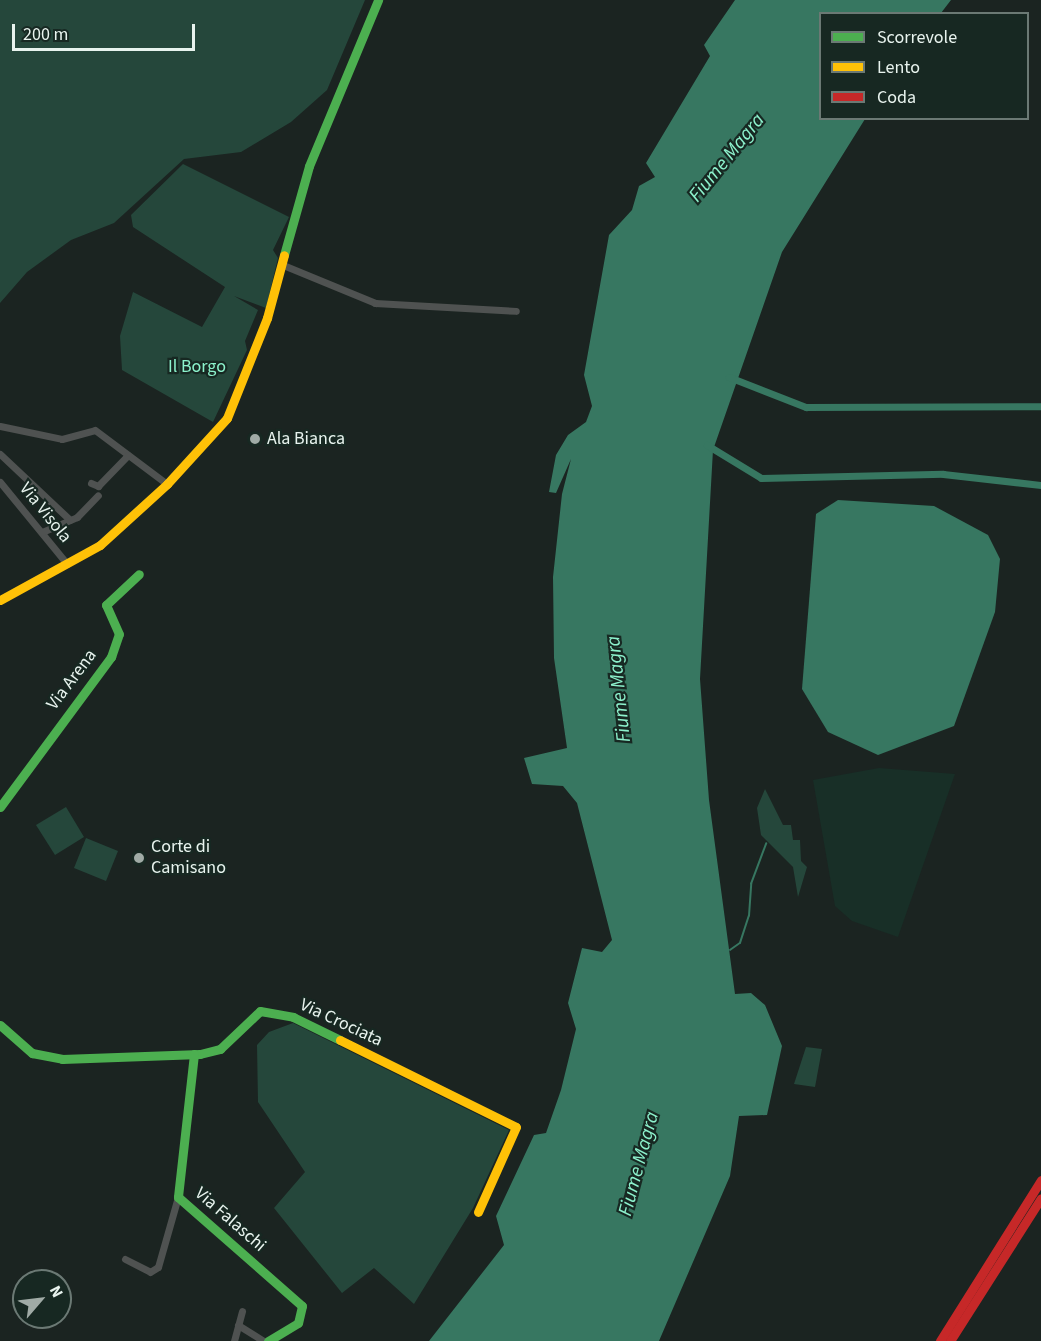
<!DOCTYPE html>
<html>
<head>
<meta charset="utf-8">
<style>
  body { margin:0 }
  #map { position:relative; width:1041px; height:1341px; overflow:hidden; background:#1b2421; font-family:"Source Sans 3",sans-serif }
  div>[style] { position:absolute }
  .built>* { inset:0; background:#182f27 }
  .green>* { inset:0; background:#25473b }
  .water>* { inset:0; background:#377761 }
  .stream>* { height:1.5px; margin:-0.75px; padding:0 0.75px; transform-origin:0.75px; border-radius:0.75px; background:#377761 }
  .canal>* { height:7px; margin:-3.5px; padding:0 3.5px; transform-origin:3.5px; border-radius:3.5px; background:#377761 }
  .street>* { height:7px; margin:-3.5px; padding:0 3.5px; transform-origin:3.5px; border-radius:3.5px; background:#4f5251 }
  .fast>* { height:9px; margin:-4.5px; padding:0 4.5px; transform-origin:4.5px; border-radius:4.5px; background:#4caf50 }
  .slow>* { height:9px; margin:-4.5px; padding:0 4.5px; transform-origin:4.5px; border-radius:4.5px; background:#ffc107 }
  .jam>* { height:9px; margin:-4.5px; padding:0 4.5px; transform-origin:4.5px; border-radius:4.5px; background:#c62828 }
  .dots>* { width:16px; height:16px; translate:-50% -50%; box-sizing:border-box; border:3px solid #172822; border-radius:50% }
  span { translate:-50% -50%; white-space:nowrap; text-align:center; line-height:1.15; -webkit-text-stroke:4.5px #172822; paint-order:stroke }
  .park-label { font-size:18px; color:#8cf2cc }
  .poi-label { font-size:18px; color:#e8f3ee }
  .left { translate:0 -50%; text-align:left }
  .street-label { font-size:18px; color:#e8f3ee }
  .water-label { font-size:20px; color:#8df2cd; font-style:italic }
  .legend { position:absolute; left:819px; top:12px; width:210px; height:108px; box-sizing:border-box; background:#172822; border:2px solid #6b7974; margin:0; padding:8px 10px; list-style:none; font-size:18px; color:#e8f3ee }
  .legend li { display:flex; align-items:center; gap:12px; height:30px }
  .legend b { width:30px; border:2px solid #6b7974 }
  .north { position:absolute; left:12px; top:1269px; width:60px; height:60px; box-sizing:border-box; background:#172822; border:2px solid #6b7974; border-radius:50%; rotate:62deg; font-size:16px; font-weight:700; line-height:24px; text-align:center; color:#e8f3ee }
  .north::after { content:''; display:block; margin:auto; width:21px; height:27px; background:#a0aba6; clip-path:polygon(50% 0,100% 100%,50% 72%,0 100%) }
  .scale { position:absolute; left:12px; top:24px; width:183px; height:27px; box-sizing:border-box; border:3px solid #e8f3ee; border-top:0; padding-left:8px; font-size:18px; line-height:21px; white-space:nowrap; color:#e8f3ee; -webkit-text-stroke:4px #172822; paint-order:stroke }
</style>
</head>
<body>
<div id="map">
  <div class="built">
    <div style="clip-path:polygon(879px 768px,955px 774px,898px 937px,852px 921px,835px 906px,813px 780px)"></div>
  </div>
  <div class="green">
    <div style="clip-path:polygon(0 0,365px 0,327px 90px,291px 122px,241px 152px,184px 159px,114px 223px,71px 240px,27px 272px,0 303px)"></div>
    <div style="clip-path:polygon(183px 164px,289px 217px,273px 250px,278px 258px,266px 308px,234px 296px,258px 310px,245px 341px,247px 350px,213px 422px,122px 370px,120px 336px,133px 292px,202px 327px,225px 287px,133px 227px,131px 215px)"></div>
    <div style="clip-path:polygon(765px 789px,783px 825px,791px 825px,793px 840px,800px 840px,801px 861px,807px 867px,798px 897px,793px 867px,761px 835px,757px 808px)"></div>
    <div style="clip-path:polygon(66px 807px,84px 837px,55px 855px,36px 825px)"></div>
    <div style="clip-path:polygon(86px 838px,118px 851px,106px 881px,74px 868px)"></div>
    <div style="clip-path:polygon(293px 1023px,509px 1130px,473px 1208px,414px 1304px,374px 1268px,342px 1293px,274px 1208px,305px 1172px,258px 1102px,257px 1045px,269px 1032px)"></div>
    <div style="clip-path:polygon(806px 1047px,822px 1049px,815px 1087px,794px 1084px)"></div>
  </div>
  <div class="water">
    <div style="clip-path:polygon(735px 0,951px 0,941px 13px,820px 14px,820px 118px,865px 119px,782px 252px,713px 450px,700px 679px,709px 800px,735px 994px,751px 993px,765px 1005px,782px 1046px,767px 1115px,739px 1116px,730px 1176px,659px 1341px,429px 1341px,504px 1245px,496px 1216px,534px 1135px,546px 1133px,561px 1090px,576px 1029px,568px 1003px,582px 948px,602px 952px,612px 940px,577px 803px,563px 786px,532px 784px,524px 758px,567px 748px,554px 658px,553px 577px,562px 494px,571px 459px,556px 493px,549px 492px,556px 455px,568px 435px,586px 422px,592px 406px,584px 375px,609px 235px,632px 210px,639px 186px,655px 177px,646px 163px,710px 56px,704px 45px)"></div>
    <div style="clip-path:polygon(838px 500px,934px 506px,988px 535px,1000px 559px,995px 612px,954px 726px,878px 755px,828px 732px,802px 689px,816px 514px)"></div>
  </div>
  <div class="stream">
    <div style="left:730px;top:950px;width:12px;rotate:-35deg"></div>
    <div style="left:740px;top:943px;width:28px;rotate:-72deg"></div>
    <div style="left:749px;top:916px;width:32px;rotate:-86deg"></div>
    <div style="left:751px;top:884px;width:43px;rotate:-69.4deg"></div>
  </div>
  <div class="canal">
    <div style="left:729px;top:377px;width:83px;rotate:21.3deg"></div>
    <div style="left:806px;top:407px;width:235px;rotate:-0.2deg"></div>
    <div style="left:707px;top:445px;width:63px;rotate:31.4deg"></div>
    <div style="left:761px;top:478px;width:182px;rotate:-1.3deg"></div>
    <div style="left:943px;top:474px;width:99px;rotate:6.4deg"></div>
  </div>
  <div class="street">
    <div style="left:283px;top:265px;width:100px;rotate:22.4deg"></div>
    <div style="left:375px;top:303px;width:141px;rotate:3.2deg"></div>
    <div style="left:0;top:426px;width:63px;rotate:11.8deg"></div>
    <div style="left:62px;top:439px;width:34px;rotate:-15deg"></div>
    <div style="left:95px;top:430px;width:90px;rotate:36.9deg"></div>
    <div style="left:0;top:454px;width:96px;rotate:43.3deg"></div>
    <div style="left:0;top:482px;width:106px;rotate:50.7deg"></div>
    <div style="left:91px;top:483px;width:8px;rotate:23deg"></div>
    <div style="left:98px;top:486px;width:43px;rotate:-45.9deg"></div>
    <div style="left:42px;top:532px;width:38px;rotate:-23deg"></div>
    <div style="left:77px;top:517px;width:30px;rotate:-46deg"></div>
    <div style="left:125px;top:1259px;width:28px;rotate:27deg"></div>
    <div style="left:150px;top:1272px;width:9px;rotate:-32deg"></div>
    <div style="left:158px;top:1267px;width:73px;rotate:-74.1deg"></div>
    <div style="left:238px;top:1325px;width:31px;rotate:32deg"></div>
    <div style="left:234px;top:1341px;width:31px;rotate:-75deg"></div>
  </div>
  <div class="fast">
    <div style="left:284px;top:255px;width:92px;rotate:-74.3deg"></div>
    <div style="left:309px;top:166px;width:180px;rotate:-67.4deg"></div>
    <div style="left:0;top:807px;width:187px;rotate:-53.5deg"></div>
    <div style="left:111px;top:657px;width:24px;rotate:-71deg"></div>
    <div style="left:119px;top:634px;width:32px;rotate:-114deg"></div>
    <div style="left:106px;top:605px;width:45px;rotate:-43.2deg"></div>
    <div style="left:0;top:1025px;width:43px;rotate:41.2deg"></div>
    <div style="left:32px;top:1053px;width:31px;rotate:11deg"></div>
    <div style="left:62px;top:1059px;width:138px;rotate:-2.1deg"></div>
    <div style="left:200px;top:1054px;width:21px;rotate:-14deg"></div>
    <div style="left:220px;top:1049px;width:55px;rotate:-43.5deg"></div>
    <div style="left:260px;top:1011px;width:34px;rotate:10deg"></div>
    <div style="left:293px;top:1017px;width:52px;rotate:26.1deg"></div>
    <div style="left:194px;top:1054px;width:144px;rotate:96.4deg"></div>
    <div style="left:178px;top:1197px;width:165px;rotate:41.3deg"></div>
    <div style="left:302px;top:1306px;width:17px;rotate:103deg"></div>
    <div style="left:298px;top:1323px;width:35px;rotate:149deg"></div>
  </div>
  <div class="slow">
    <div style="left:0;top:600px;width:114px;rotate:-28.8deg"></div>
    <div style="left:100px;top:545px;width:91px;rotate:-42.3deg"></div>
    <div style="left:167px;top:484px;width:89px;rotate:-47.7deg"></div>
    <div style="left:227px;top:418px;width:108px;rotate:-68.2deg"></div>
    <div style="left:267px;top:318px;width:65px;rotate:-74.9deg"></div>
    <div style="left:340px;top:1040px;width:196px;rotate:26.3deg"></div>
    <div style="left:516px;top:1127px;width:93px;rotate:114.1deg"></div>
  </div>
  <div class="jam">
    <div style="left:940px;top:1341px;width:190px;rotate:-57.9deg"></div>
    <div style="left:950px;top:1341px;width:169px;rotate:-57.5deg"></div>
  </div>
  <div class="dots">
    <div style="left:255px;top:439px;background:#a0aba6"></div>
    <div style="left:139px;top:858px;background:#a0aba6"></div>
  </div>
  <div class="park-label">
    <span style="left:197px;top:367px">Il Borgo</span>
  </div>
  <div class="poi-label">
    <span class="left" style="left:267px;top:439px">Ala Bianca</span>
    <span class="left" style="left:151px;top:858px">Corte di<br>Camisano</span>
  </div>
  <div class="street-label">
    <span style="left:45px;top:513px;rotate:51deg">Via Visola</span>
    <span style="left:72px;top:680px;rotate:-53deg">Via Arena</span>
    <span style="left:341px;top:1023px;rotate:25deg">Via Crociata</span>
    <span style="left:230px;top:1220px;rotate:41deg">Via Falaschi</span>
  </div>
  <div class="water-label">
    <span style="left:727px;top:158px;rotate:-51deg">Fiume Magra</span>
    <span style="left:619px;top:689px;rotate:-96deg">Fiume Magra</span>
    <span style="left:639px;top:1164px;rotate:-75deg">Fiume Magra</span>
  </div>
  <ul class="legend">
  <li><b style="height:8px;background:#4caf50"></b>Scorrevole</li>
  <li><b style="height:8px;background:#ffc107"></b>Lento</li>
  <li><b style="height:8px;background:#c62828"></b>Coda</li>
  </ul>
  <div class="north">N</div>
  <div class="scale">200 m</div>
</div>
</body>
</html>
